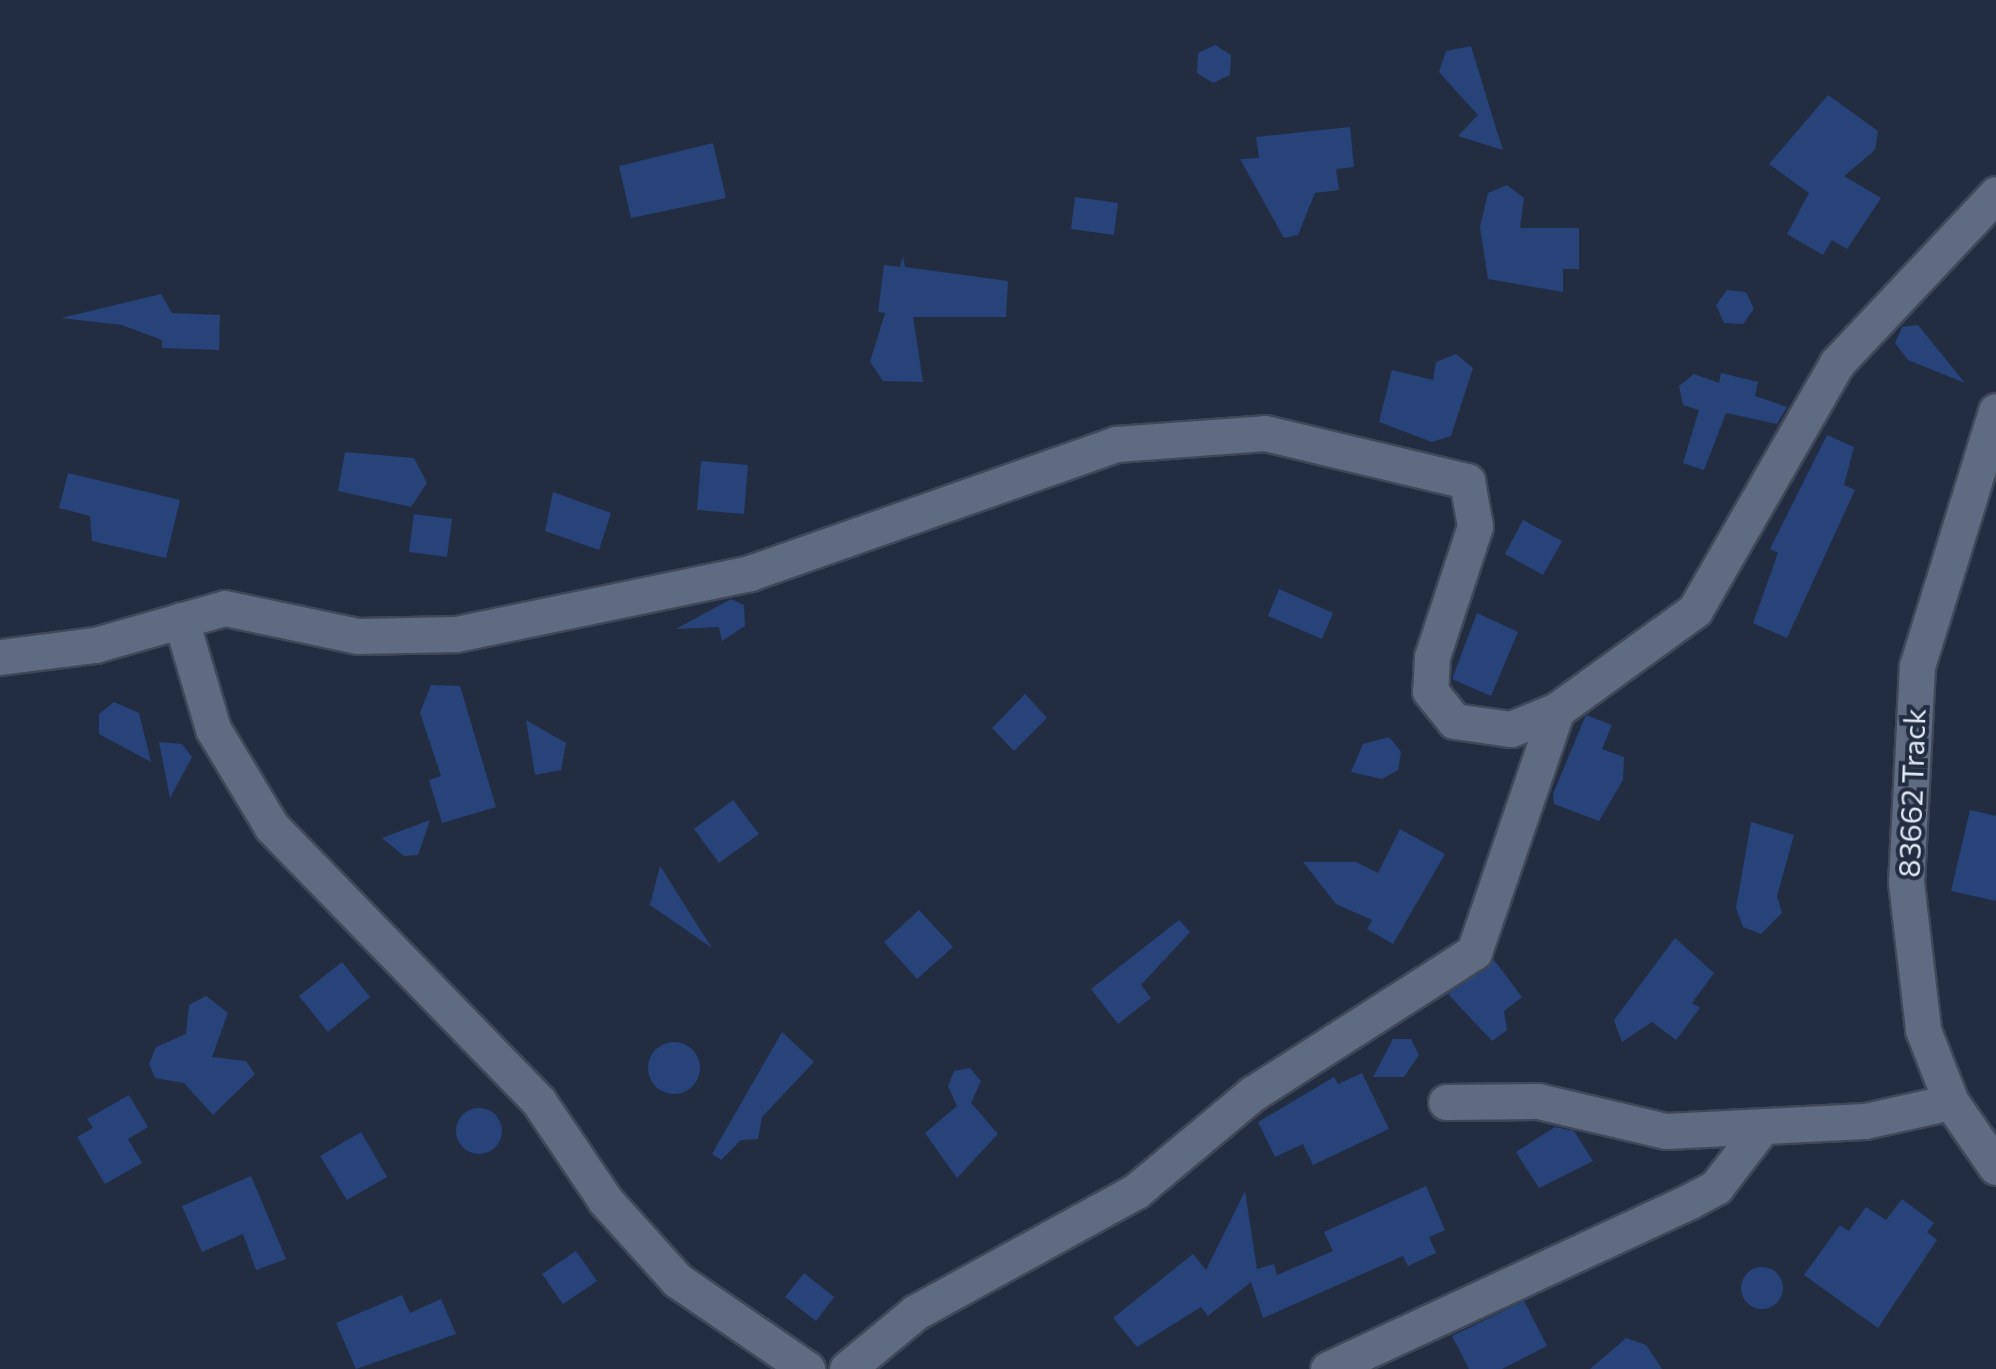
<!DOCTYPE html>
<html>
<head>
<meta charset="utf-8">
<style>
  body { margin:0 }
  #map { position:relative; width:1996px; height:1369px; overflow:hidden; background:#232d41; font-family:Commissioner,sans-serif }
  div>[style] { position:absolute }
  .building>* { inset:0; background:#274379 }
  .round { border-radius:50% }
  .roads { filter:drop-shadow(2px 0 #3f4859) drop-shadow(-2px 0 #3f4859) drop-shadow(0 2px #3f4859) drop-shadow(0 -2px #3f4859) }
  .minor>* { height:35px; margin:-17.5px; padding:0 17.5px; transform-origin:17.5px; border-radius:17.5px; background:#5f6b81 }
  span { translate:-50% -50%; white-space:nowrap; text-align:center; line-height:1.15; -webkit-text-stroke:8px #232d41; paint-order:stroke }
  .street-label { font-size:30px; color:#e1e9f6 }
</style>
</head>
<body>
<div id="map">
  <div class="building">
    <div style="clip-path:polygon(1215px 45px,1231px 55px,1230px 75px,1213px 83px,1197px 73px,1198px 53px)"></div>
    <div style="clip-path:polygon(1471px 46px,1495px 125px,1503px 150px,1458px 136px,1478px 115px,1439px 72px,1446px 51px)"></div>
    <div style="clip-path:polygon(1828px 95px,1878px 131px,1875px 150px,1844px 176px,1881px 198px,1847px 249px,1832px 240px,1823px 255px,1787px 234px,1809px 193px,1769px 164px)"></div>
    <div style="clip-path:polygon(1350px 127px,1354px 167px,1336px 169px,1339px 190px,1315px 193px,1298px 235px,1284px 238px,1240px 159px,1259px 158px,1256px 137px)"></div>
    <div style="clip-path:polygon(713px 143px,726px 198px,631px 218px,619px 166px)"></div>
    <div style="clip-path:polygon(1507px 185px,1524px 198px,1520px 228px,1579px 228px,1579px 269px,1563px 269px,1563px 292px,1488px 279px,1480px 227px,1488px 193px)"></div>
    <div style="clip-path:polygon(1075px 197px,1118px 203px,1114px 235px,1071px 229px)"></div>
    <div style="clip-path:polygon(903px 256px,905px 267px,1008px 281px,1006px 317px,913px 317px,923px 382px,883px 381px,870px 362px,885px 313px,878px 312px,884px 265px,900px 267px)"></div>
    <div style="clip-path:polygon(1727px 290px,1746px 292px,1754px 309px,1743px 324px,1724px 323px,1716px 305px)"></div>
    <div style="clip-path:polygon(161px 294px,172px 313px,220px 315px,219px 350px,162px 348px,162px 340px,122px 325px,61px 318px)"></div>
    <div style="clip-path:polygon(1918px 325px,1965px 383px,1908px 360px,1895px 343px,1902px 327px)"></div>
    <div style="clip-path:polygon(1456px 354px,1473px 368px,1451px 436px,1432px 442px,1379px 422px,1392px 370px,1433px 380px,1436px 362px)"></div>
    <div style="clip-path:polygon(1721px 373px,1758px 382px,1755px 396px,1787px 407px,1777px 424px,1726px 413px,1704px 470px,1683px 463px,1699px 410px,1683px 405px,1679px 386px,1694px 374px,1719px 383px)"></div>
    <div style="clip-path:polygon(1827px 435px,1854px 447px,1844px 485px,1855px 490px,1787px 638px,1753px 623px,1778px 553px,1770px 549px)"></div>
    <div style="clip-path:polygon(345px 452px,414px 458px,427px 483px,411px 507px,338px 491px)"></div>
    <div style="clip-path:polygon(701px 461px,748px 465px,744px 514px,697px 510px)"></div>
    <div style="clip-path:polygon(68px 473px,180px 500px,166px 558px,92px 541px,90px 516px,59px 508px)"></div>
    <div style="clip-path:polygon(553px 492px,611px 513px,599px 550px,545px 531px)"></div>
    <div style="clip-path:polygon(414px 514px,452px 519px,447px 557px,409px 552px)"></div>
    <div style="clip-path:polygon(1523px 520px,1562px 541px,1543px 575px,1505px 554px)"></div>
    <div style="clip-path:polygon(1279px 589px,1333px 613px,1322px 639px,1268px 616px)"></div>
    <div style="clip-path:polygon(731px 599px,744px 605px,745px 626px,722px 641px,719px 627px,676px 629px)"></div>
    <div style="clip-path:polygon(1477px 613px,1518px 632px,1491px 696px,1452px 679px)"></div>
    <div style="clip-path:polygon(431px 685px,460px 686px,496px 807px,442px 823px,429px 780px,441px 776px,420px 713px)"></div>
    <div style="clip-path:polygon(1025px 694px,1047px 718px,1014px 751px,992px 728px)"></div>
    <div style="clip-path:polygon(114px 702px,139px 713px,151px 762px,99px 734px,99px 714px)"></div>
    <div style="clip-path:polygon(1586px 715px,1612px 725px,1602px 749px,1624px 757px,1623px 780px,1599px 821px,1554px 804px,1553px 794px)"></div>
    <div style="clip-path:polygon(526px 720px,566px 743px,561px 770px,535px 775px)"></div>
    <div style="clip-path:polygon(1389px 737px,1401px 752px,1398px 770px,1382px 779px,1351px 772px,1363px 744px)"></div>
    <div style="clip-path:polygon(159px 742px,182px 744px,192px 757px,170px 798px)"></div>
    <div style="clip-path:polygon(733px 800px,759px 834px,719px 863px,694px 829px)"></div>
    <div style="clip-path:polygon(1970px 810px,1996px 816px,1996px 901px,1951px 891px)"></div>
    <div style="clip-path:polygon(430px 820px,418px 855px,404px 856px,382px 838px)"></div>
    <div style="clip-path:polygon(1751px 822px,1794px 835px,1777px 896px,1782px 913px,1761px 934px,1743px 927px,1736px 908px)"></div>
    <div style="clip-path:polygon(1400px 829px,1445px 854px,1393px 944px,1367px 929px,1372px 920px,1336px 904px,1303px 862px,1356px 862px,1378px 873px)"></div>
    <div style="clip-path:polygon(660px 866px,712px 948px,650px 905px)"></div>
    <div style="clip-path:polygon(919px 910px,953px 947px,917px 979px,884px 942px)"></div>
    <div style="clip-path:polygon(1179px 920px,1190px 932px,1141px 985px,1151px 998px,1118px 1024px,1091px 989px)"></div>
    <div style="clip-path:polygon(1675px 938px,1714px 973px,1692px 1003px,1700px 1008px,1676px 1040px,1652px 1022px,1622px 1042px,1614px 1020px)"></div>
    <div style="clip-path:polygon(1494px 960px,1522px 997px,1504px 1011px,1507px 1030px,1492px 1041px,1448px 994px)"></div>
    <div style="clip-path:polygon(342px 962px,370px 997px,328px 1032px,299px 996px)"></div>
    <div style="clip-path:polygon(206px 996px,228px 1013px,212px 1057px,246px 1061px,255px 1074px,213px 1115px,184px 1083px,155px 1078px,149px 1064px,156px 1047px,186px 1034px,189px 1005px)"></div>
    <div style="clip-path:polygon(782px 1032px,814px 1062px,762px 1117px,758px 1139px,741px 1140px,721px 1160px,712px 1154px)"></div>
    <div style="clip-path:polygon(1393px 1039px,1411px 1039px,1419px 1055px,1404px 1077px,1373px 1077px)"></div>
    <div class="round" style="left:648px;top:1042px;width:52px;height:52px"></div>
    <div style="clip-path:polygon(970px 1068px,981px 1081px,971px 1103px,998px 1134px,957px 1178px,925px 1133px,957px 1106px,948px 1086px,954px 1071px)"></div>
    <div style="clip-path:polygon(1362px 1073px,1389px 1129px,1313px 1165px,1303px 1144px,1275px 1157px,1258px 1122px,1334px 1077px,1338px 1084px)"></div>
    <div style="clip-path:polygon(129px 1095px,148px 1127px,128px 1139px,142px 1163px,105px 1184px,77px 1137px,93px 1128px,87px 1119px)"></div>
    <div class="round" style="left:456px;top:1108px;width:46px;height:46px"></div>
    <div style="clip-path:polygon(1555px 1127px,1574px 1131px,1593px 1161px,1539px 1188px,1516px 1152px)"></div>
    <div style="clip-path:polygon(361px 1132px,387px 1177px,347px 1200px,320px 1156px)"></div>
    <div style="clip-path:polygon(251px 1176px,286px 1259px,256px 1270px,243px 1234px,202px 1252px,182px 1206px)"></div>
    <div style="clip-path:polygon(1426px 1186px,1445px 1230px,1429px 1237px,1436px 1253px,1408px 1266px,1403px 1256px,1263px 1318px,1251px 1282px,1208px 1316px,1201px 1307px,1137px 1347px,1113px 1318px,1193px 1254px,1206px 1270px,1245px 1191px,1257px 1269px,1274px 1264px,1277px 1275px,1333px 1251px,1324px 1232px)"></div>
    <div style="clip-path:polygon(1902px 1199px,1934px 1223px,1927px 1232px,1937px 1240px,1878px 1328px,1804px 1275px,1840px 1225px,1849px 1231px,1866px 1207px,1886px 1220px)"></div>
    <div style="clip-path:polygon(576px 1251px,597px 1281px,563px 1304px,542px 1274px)"></div>
    <div class="round" style="left:1741px;top:1267px;width:42px;height:42px"></div>
    <div style="clip-path:polygon(804px 1273px,834px 1297px,816px 1321px,785px 1297px)"></div>
    <div style="clip-path:polygon(402px 1295px,410px 1313px,441px 1299px,456px 1334px,356px 1369px,336px 1323px)"></div>
    <div style="clip-path:polygon(1524px 1301px,1547px 1346px,1502px 1369px,1469px 1369px,1452px 1336px)"></div>
    <div style="clip-path:polygon(1626px 1338px,1646px 1345px,1662px 1369px,1590px 1369px)"></div>
  </div>
  <div class="roads">
    <div class="minor">
      <div style="left:1996px;top:411px;width:267px;rotate:107.2deg"></div>
      <div style="left:1917px;top:666px;width:216px;rotate:92.9deg"></div>
      <div style="left:1906px;top:882px;width:149px;rotate:83.4deg"></div>
      <div style="left:1923px;top:1030px;width:77px;rotate:68.7deg"></div>
      <div style="left:1951px;top:1102px;width:79px;rotate:55.3deg"></div>
      <div style="left:181px;top:620px;width:114px;rotate:73.6deg"></div>
      <div style="left:213px;top:729px;width:114px;rotate:59deg"></div>
      <div style="left:272px;top:827px;width:383px;rotate:45.8deg"></div>
      <div style="left:539px;top:1102px;width:118px;rotate:56deg"></div>
      <div style="left:605px;top:1200px;width:108px;rotate:48deg"></div>
      <div style="left:677px;top:1280px;width:158px;rotate:34.4deg"></div>
      <div style="left:0;top:657px;width:96px;rotate:-7.2deg"></div>
      <div style="left:95px;top:645px;width:135px;rotate:-15.9deg"></div>
      <div style="left:225px;top:608px;width:136px;rotate:11.9deg"></div>
      <div style="left:358px;top:636px;width:98px;rotate:-1.2deg"></div>
      <div style="left:456px;top:634px;width:300px;rotate:-11.7deg"></div>
      <div style="left:750px;top:573px;width:388px;rotate:-19.4deg"></div>
      <div style="left:1116px;top:444px;width:149px;rotate:-4.2deg"></div>
      <div style="left:1265px;top:433px;width:208px;rotate:13.4deg"></div>
      <div style="left:1467px;top:481px;width:46px;rotate:79.9deg"></div>
      <div style="left:1475px;top:526px;width:138px;rotate:108.2deg"></div>
      <div style="left:1432px;top:657px;width:34px;rotate:93deg"></div>
      <div style="left:1430px;top:691px;width:38px;rotate:51deg"></div>
      <div style="left:1454px;top:721px;width:58px;rotate:8deg"></div>
      <div style="left:1511px;top:729px;width:50px;rotate:-22.4deg"></div>
      <div style="left:1557px;top:710px;width:170px;rotate:-35.9deg"></div>
      <div style="left:1695px;top:610px;width:285px;rotate:-60.1deg"></div>
      <div style="left:1837px;top:363px;width:232px;rotate:-46.7deg"></div>
      <div style="left:1446px;top:1102px;width:92px;rotate:-0.6deg"></div>
      <div style="left:1538px;top:1101px;width:131px;rotate:13.2deg"></div>
      <div style="left:1666px;top:1131px;width:199px;rotate:-2.9deg"></div>
      <div style="left:1865px;top:1121px;width:88px;rotate:-12.5deg"></div>
      <div style="left:847px;top:1369px;width:89px;rotate:-39.6deg"></div>
      <div style="left:916px;top:1312px;width:251px;rotate:-28.8deg"></div>
      <div style="left:1136px;top:1191px;width:151px;rotate:-39.9deg"></div>
      <div style="left:1252px;top:1094px;width:264px;rotate:-32.6deg"></div>
      <div style="left:1474px;top:952px;width:256px;rotate:-71.1deg"></div>
      <div style="left:1328px;top:1369px;width:399px;rotate:-24.9deg"></div>
      <div style="left:1690px;top:1201px;width:30px;rotate:-28deg"></div>
      <div style="left:1716px;top:1187px;width:71px;rotate:-52.5deg"></div>
    </div>
  </div>
  <div class="street-label">
    <span style="left:1911px;top:793px;rotate:-88deg">83662 Track</span>
  </div>
</div>
</body>
</html>
